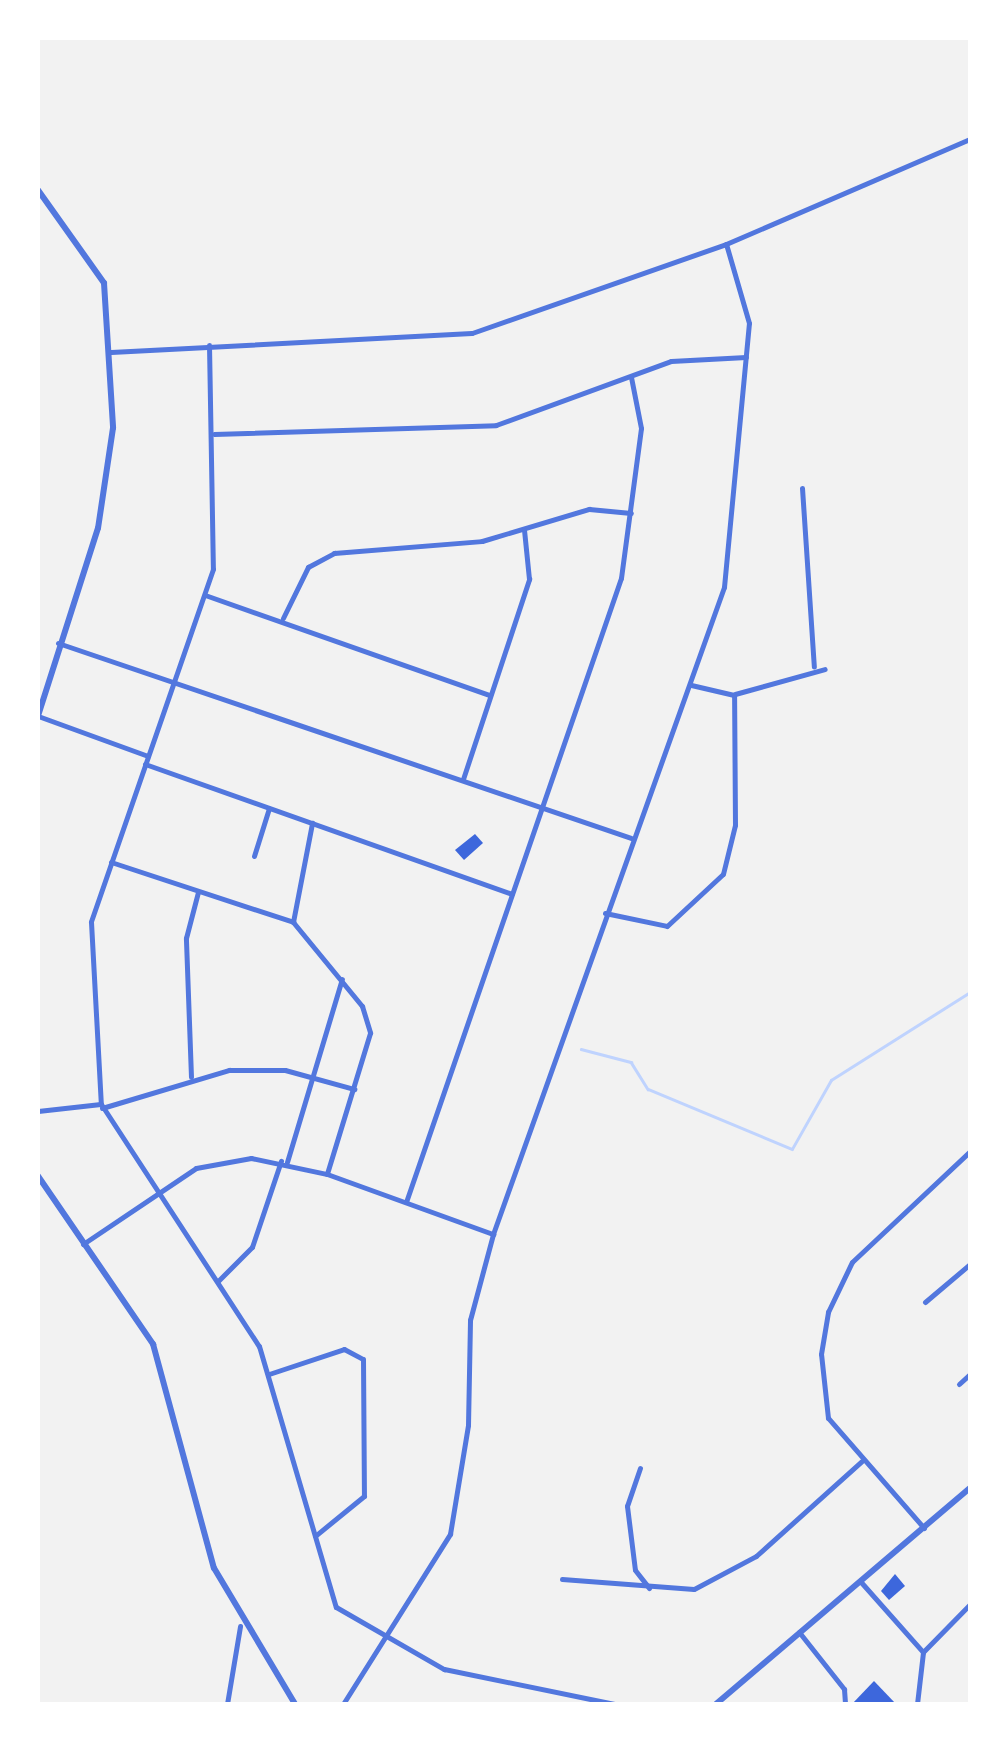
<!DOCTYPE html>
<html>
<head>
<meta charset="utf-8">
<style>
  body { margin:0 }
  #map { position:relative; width:1008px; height:1742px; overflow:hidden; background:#f2f2f2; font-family:"PT Sans Narrow",sans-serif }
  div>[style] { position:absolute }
  .stream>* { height:2.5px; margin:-1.25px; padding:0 1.25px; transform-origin:1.25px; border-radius:1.25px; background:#bfd3fe }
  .building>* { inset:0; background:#3d67dc }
  .minor>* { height:5px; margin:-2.5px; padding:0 2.5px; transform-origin:2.5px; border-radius:2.5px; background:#5277de }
  .tertiary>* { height:6px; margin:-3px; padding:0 3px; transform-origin:3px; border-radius:3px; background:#5277de }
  span { translate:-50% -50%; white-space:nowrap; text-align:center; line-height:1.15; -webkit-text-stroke:8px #fff; paint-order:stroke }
  .frame { position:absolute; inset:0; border:40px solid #fff; pointer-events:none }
</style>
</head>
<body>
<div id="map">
  <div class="stream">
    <div style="left:581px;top:1049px;width:52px;rotate:14.6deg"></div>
    <div style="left:631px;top:1062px;width:32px;rotate:58deg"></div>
    <div style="left:648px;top:1089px;width:156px;rotate:22.6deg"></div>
    <div style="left:792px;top:1149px;width:79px;rotate:-60.5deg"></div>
    <div style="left:831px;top:1080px;width:165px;rotate:-32.3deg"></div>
  </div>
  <div class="building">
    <div style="clip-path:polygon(475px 834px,483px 843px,464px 860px,455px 850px)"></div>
    <div style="clip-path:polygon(895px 1574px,905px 1586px,889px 1600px,881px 1591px)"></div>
    <div style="clip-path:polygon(874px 1681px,896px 1704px,852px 1704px)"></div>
  </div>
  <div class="minor">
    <div style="left:209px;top:345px;width:224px;rotate:89deg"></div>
    <div style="left:213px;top:569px;width:373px;rotate:109.1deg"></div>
    <div style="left:91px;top:922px;width:182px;rotate:86.9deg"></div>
    <div style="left:101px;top:1104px;width:289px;rotate:56.9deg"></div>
    <div style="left:259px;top:1346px;width:272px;rotate:73.6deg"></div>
    <div style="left:336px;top:1607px;width:125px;rotate:29.9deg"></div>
    <div style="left:444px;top:1669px;width:174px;rotate:11.6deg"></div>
    <div style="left:111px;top:352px;width:361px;rotate:-3deg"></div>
    <div style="left:472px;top:333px;width:269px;rotate:-19.3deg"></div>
    <div style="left:726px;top:244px;width:266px;rotate:-23.3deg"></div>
    <div style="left:214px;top:434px;width:282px;rotate:-1.8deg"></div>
    <div style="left:496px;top:425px;width:186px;rotate:-20.1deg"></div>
    <div style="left:671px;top:361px;width:75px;rotate:-3.1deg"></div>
    <div style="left:802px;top:488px;width:179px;rotate:86.2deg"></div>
    <div style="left:205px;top:595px;width:301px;rotate:19.4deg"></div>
    <div style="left:283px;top:618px;width:57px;rotate:-63.9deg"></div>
    <div style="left:308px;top:567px;width:30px;rotate:-28deg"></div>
    <div style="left:334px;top:553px;width:148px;rotate:-4.6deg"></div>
    <div style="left:482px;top:541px;width:112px;rotate:-16.7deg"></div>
    <div style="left:589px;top:509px;width:42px;rotate:5.4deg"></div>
    <div style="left:58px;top:643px;width:605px;rotate:18.79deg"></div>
    <div style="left:735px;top:694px;width:93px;rotate:-15.5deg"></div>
    <div style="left:38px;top:716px;width:117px;rotate:20deg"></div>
    <div style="left:145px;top:764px;width:389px;rotate:19.5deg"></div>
    <div style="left:463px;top:779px;width:211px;rotate:-71.7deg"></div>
    <div style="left:529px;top:579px;width:49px;rotate:-95.8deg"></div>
    <div style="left:254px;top:856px;width:50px;rotate:-72.6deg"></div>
    <div style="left:111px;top:862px;width:192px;rotate:18.2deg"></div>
    <div style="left:293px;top:922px;width:109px;rotate:50.6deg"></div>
    <div style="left:362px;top:1006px;width:28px;rotate:73deg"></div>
    <div style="left:370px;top:1033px;width:147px;rotate:107deg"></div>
    <div style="left:605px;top:913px;width:63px;rotate:11.8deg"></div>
    <div style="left:667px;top:926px;width:76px;rotate:-42.9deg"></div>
    <div style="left:723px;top:874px;width:50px;rotate:-76.2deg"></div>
    <div style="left:735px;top:825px;width:130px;rotate:-90.4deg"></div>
    <div style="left:734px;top:695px;width:44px;rotate:-166.9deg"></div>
    <div style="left:293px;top:922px;width:101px;rotate:-79.1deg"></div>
    <div style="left:191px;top:1077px;width:139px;rotate:-92.1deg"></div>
    <div style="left:186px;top:938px;width:48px;rotate:-75.4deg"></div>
    <div style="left:102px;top:1108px;width:133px;rotate:-16.7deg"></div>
    <div style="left:229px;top:1070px;width:56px"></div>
    <div style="left:285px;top:1070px;width:72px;rotate:15.4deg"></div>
    <div style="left:38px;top:1111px;width:63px;rotate:-6.3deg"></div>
    <div style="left:287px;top:1162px;width:191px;rotate:-73.3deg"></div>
    <div style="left:406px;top:1202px;width:660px;rotate:-70.99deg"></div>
    <div style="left:621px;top:578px;width:151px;rotate:-82.4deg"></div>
    <div style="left:641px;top:428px;width:52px;rotate:-101.1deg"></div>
    <div style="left:83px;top:1244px;width:136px;rotate:-33.9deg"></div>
    <div style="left:196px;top:1168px;width:56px;rotate:-10.3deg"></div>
    <div style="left:251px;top:1158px;width:78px;rotate:11.9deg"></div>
    <div style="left:327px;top:1174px;width:177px;rotate:19.9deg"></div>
    <div style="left:218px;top:1281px;width:48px;rotate:-45deg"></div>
    <div style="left:252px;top:1247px;width:91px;rotate:-71.4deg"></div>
    <div style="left:925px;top:1302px;width:59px;rotate:-40.2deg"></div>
    <div style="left:269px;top:1374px;width:79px;rotate:-18.4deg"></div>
    <div style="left:344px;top:1349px;width:21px;rotate:28deg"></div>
    <div style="left:363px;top:1359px;width:137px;rotate:89.6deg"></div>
    <div style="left:364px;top:1496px;width:63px;rotate:140.8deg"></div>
    <div style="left:959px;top:1384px;width:15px;rotate:-42deg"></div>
    <div style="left:640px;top:1468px;width:40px;rotate:108.9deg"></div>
    <div style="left:627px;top:1506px;width:64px;rotate:82.9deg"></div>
    <div style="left:635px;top:1570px;width:23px;rotate:52deg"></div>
    <div style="left:924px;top:1528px;width:146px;rotate:-131.1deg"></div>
    <div style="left:828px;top:1418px;width:64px;rotate:-96.2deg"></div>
    <div style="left:821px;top:1354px;width:43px;rotate:-80.5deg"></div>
    <div style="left:828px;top:1312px;width:55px;rotate:-64.4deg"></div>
    <div style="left:852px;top:1262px;width:162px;rotate:-43.2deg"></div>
    <div style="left:562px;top:1579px;width:132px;rotate:4.3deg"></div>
    <div style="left:694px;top:1589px;width:70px;rotate:-28deg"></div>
    <div style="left:756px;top:1556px;width:142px;rotate:-41.9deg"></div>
    <div style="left:860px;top:1581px;width:95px;rotate:48.4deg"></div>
    <div style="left:799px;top:1632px;width:73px;rotate:51.7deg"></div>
    <div style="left:844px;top:1689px;width:15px;rotate:86deg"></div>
    <div style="left:227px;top:1704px;width:79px;rotate:-80.5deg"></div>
    <div style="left:343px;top:1704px;width:201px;rotate:-57.8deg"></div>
    <div style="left:450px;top:1534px;width:110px;rotate:-80.6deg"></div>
    <div style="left:468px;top:1425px;width:105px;rotate:-88.9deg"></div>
    <div style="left:470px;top:1320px;width:89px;rotate:-75deg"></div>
    <div style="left:493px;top:1234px;width:687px;rotate:-70.35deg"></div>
    <div style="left:724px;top:587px;width:265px;rotate:-84.6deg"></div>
    <div style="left:749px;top:323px;width:82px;rotate:-106.2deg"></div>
    <div style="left:917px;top:1704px;width:52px;rotate:-83.4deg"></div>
    <div style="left:923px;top:1652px;width:67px;rotate:-45.6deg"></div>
  </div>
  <div class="tertiary">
    <div style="left:38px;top:190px;width:114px;rotate:54.6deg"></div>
    <div style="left:104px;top:283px;width:145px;rotate:86.4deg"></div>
    <div style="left:113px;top:428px;width:101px;rotate:98.5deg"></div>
    <div style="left:98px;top:528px;width:197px;rotate:107.7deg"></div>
    <div style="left:38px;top:1176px;width:204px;rotate:55.6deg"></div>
    <div style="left:153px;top:1344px;width:232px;rotate:74.8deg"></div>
    <div style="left:214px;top:1568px;width:158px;rotate:59.2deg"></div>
    <div style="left:716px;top:1704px;width:333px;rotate:-40.4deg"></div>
  </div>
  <div class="frame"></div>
</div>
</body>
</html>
